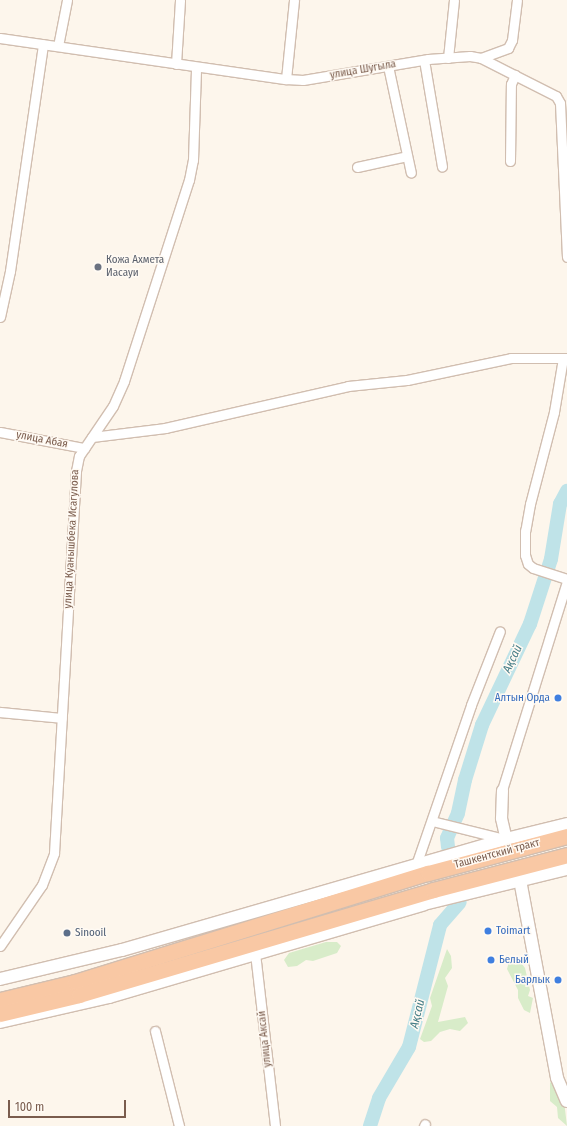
<!DOCTYPE html>
<html>
<head>
<meta charset="utf-8">
<style>
  body { margin:0 }
  #map { position:relative; width:567px; height:1126px; overflow:hidden; background:#fdf6ec; font-family:"Fira Sans Condensed",sans-serif }
  div>[style] { position:absolute }
  .green>* { inset:0; background:#d8ecc9 }
  .river>* { height:14px; margin:-7px; padding:0 7px; transform-origin:7px; border-radius:7px; background:#bfe3e8 }
  .roads { filter:drop-shadow(1px 0 #d1beb0) drop-shadow(-1px 0 #d1beb0) drop-shadow(0 1px #d1beb0) drop-shadow(0 -1px #d1beb0) }
  .minor>* { height:9px; margin:-4.5px; padding:0 4.5px; transform-origin:4.5px; border-radius:4.5px; background:#fff }
  .tertiary>* { height:11px; margin:-5.5px; padding:0 5.5px; transform-origin:5.5px; border-radius:5.5px; background:#fff }
  .secondary>* { height:12px; margin:-6px; padding:0 6px; transform-origin:6px; border-radius:6px; background:#fff }
  .trunk>* { height:15px; margin:-7.5px; padding:0 7.5px; transform-origin:7.5px; border-radius:7.5px; background:#f9c8a4 }
  .dots>* { width:11px; height:11px; translate:-50% -50%; box-sizing:border-box; border:2px solid #fffaf3; border-radius:50% }
  span { translate:-50% -50%; white-space:nowrap; text-align:center; line-height:1.15; -webkit-text-stroke:3px #fffaf3; paint-order:stroke }
  .street-label { font-size:11px; color:#7a5c4d }
  .worship-label { font-size:11px; color:#5b616d }
  .left { translate:0 -50%; text-align:left }
  .shop-label { font-size:11px; color:#366cbe }
  .right { translate:-100% -50%; text-align:right }
  .service-label { font-size:11px; color:#4e5e75 }
  .water-label { font-size:12px; color:#437c86; font-style:italic }
  .scale { position:absolute; left:8px; top:1100px; width:118px; height:18px; box-sizing:border-box; border:2px solid #7a5c4d; border-top:0; padding-left:5px; font-size:12px; line-height:14px; white-space:nowrap; color:#7a5c4d; -webkit-text-stroke:3px #fffaf3; paint-order:stroke }
</style>
</head>
<body>
<div id="map">
  <div class="green">
    <div style="clip-path:polygon(326px 942px,337px 942px,341px 946px,337px 953px,313px 961px,306px 960px,297px 966px,288px 967px,284px 960px,289px 953px)"></div>
    <div style="clip-path:polygon(447px 949px,451px 956px,452px 968px,445px 978px,448px 986px,438px 1022px,465px 1017px,468px 1023px,460px 1031px,450px 1029px,440px 1032px,431px 1041px,424px 1042px,420px 1039px,432px 1006px,430px 998px)"></div>
    <div style="clip-path:polygon(510px 958px,519px 960px,525px 968px,530px 990px,528px 996px,533px 998px,530px 1013px,524px 1010px,518px 998px,518px 990px,507px 969px)"></div>
    <div style="clip-path:polygon(553px 1079px,564px 1101px,567px 1126px,558px 1118px,557px 1107px,550px 1101px,550px 1083px)"></div>
  </div>
  <div class="river">
    <div style="left:448px;top:847px;width:9px;rotate:-96deg"></div>
    <div style="left:447px;top:838px;width:27px;rotate:-66deg"></div>
    <div style="left:458px;top:813px;width:34px;rotate:-78deg"></div>
    <div style="left:465px;top:780px;width:58px;rotate:-72.8deg"></div>
    <div style="left:482px;top:725px;width:112px;rotate:-64.6deg"></div>
    <div style="left:530px;top:624px;width:68px;rotate:-72.1deg"></div>
    <div style="left:551px;top:559px;width:56px;rotate:-80.7deg"></div>
    <div style="left:560px;top:504px;width:15px;rotate:-62deg"></div>
    <div style="left:370px;top:1126px;width:29px;rotate:-72deg"></div>
    <div style="left:379px;top:1098px;width:59px;rotate:-59.5deg"></div>
    <div style="left:409px;top:1047px;width:126px;rotate:-75.7deg"></div>
    <div style="left:440px;top:925px;width:30px;rotate:-49deg"></div>
  </div>
  <div class="roads">
    <div class="minor">
      <div style="left:0;top:38px;width:289px;rotate:8.2deg"></div>
      <div style="left:286px;top:79px;width:17px;rotate:3deg"></div>
      <div style="left:303px;top:80px;width:127px;rotate:-9.5deg"></div>
      <div style="left:428px;top:59px;width:42px;rotate:-4.1deg"></div>
      <div style="left:470px;top:56px;width:11px;rotate:10deg"></div>
      <div style="left:481px;top:58px;width:84px;rotate:26.9deg"></div>
      <div style="left:556px;top:96px;width:8px;rotate:60deg"></div>
      <div style="left:560px;top:103px;width:154px;rotate:87.4deg"></div>
      <div style="left:58px;top:46px;width:47px;rotate:-78.9deg"></div>
      <div style="left:448px;top:58px;width:58px;rotate:-84.1deg"></div>
      <div style="left:481px;top:58px;width:29px;rotate:-20deg"></div>
      <div style="left:508px;top:48px;width:9px;rotate:-63deg"></div>
      <div style="left:512px;top:40px;width:40px;rotate:-82.9deg"></div>
      <div style="left:424px;top:60px;width:108px;rotate:80.4deg"></div>
      <div style="left:176px;top:64px;width:64px;rotate:-86.4deg"></div>
      <div style="left:388px;top:66px;width:109px;rotate:77.9deg"></div>
      <div style="left:286px;top:79px;width:79px;rotate:-84.2deg"></div>
      <div style="left:510px;top:161px;width:77px;rotate:-89.3deg"></div>
      <div style="left:511px;top:84px;width:10px;rotate:-66deg"></div>
      <div style="left:357px;top:167px;width:51px;rotate:-12.4deg"></div>
      <div style="left:0;top:317px;width:47px;rotate:-77.7deg"></div>
      <div style="left:10px;top:271px;width:229px;rotate:-81.7deg"></div>
      <div style="left:563px;top:358px;width:55px;rotate:99.5deg"></div>
      <div style="left:554px;top:412px;width:95px;rotate:104.6deg"></div>
      <div style="left:530px;top:504px;width:27px;rotate:100deg"></div>
      <div style="left:525px;top:531px;width:24px;rotate:90deg"></div>
      <div style="left:525px;top:555px;width:9px;rotate:72deg"></div>
      <div style="left:528px;top:564px;width:6px;rotate:39deg"></div>
      <div style="left:533px;top:568px;width:36px;rotate:18deg"></div>
      <div style="left:0;top:432px;width:86px;rotate:10.8deg"></div>
      <div style="left:92px;top:437px;width:74px;rotate:-7deg"></div>
      <div style="left:165px;top:428px;width:188px;rotate:-12.9deg"></div>
      <div style="left:348px;top:386px;width:59px;rotate:-5.8deg"></div>
      <div style="left:407px;top:380px;width:106px;rotate:-11.9deg"></div>
      <div style="left:511px;top:358px;width:56px"></div>
      <div style="left:0;top:712px;width:62px;rotate:5.5deg"></div>
      <div style="left:502px;top:790px;width:219px;rotate:-72.7deg"></div>
      <div style="left:432px;top:821px;width:75px;rotate:13.9deg"></div>
      <div style="left:416px;top:865px;width:169px;rotate:-71deg"></div>
      <div style="left:471px;top:705px;width:79px;rotate:-68.6deg"></div>
      <div style="left:0;top:946px;width:74px;rotate:-55.5deg"></div>
      <div style="left:42px;top:885px;width:34px;rotate:-69deg"></div>
      <div style="left:54px;top:853px;width:383px;rotate:-86.7deg"></div>
      <div style="left:76px;top:471px;width:15px;rotate:-79deg"></div>
      <div style="left:79px;top:456px;width:60px;rotate:-55.8deg"></div>
      <div style="left:113px;top:406px;width:27px;rotate:-66deg"></div>
      <div style="left:124px;top:381px;width:211px;rotate:-72.1deg"></div>
      <div style="left:189px;top:180px;width:20px;rotate:-79deg"></div>
      <div style="left:193px;top:160px;width:92px;rotate:-88.1deg"></div>
      <div style="left:255px;top:953px;width:174px;rotate:83.4deg"></div>
      <div style="left:155px;top:1031px;width:98px;rotate:75.8deg"></div>
      <div style="left:424px;top:1126px;width:2px;rotate:-63deg"></div>
    </div>
    <div class="tertiary">
      <div style="left:502px;top:790px;width:28px;rotate:92deg"></div>
      <div style="left:501px;top:818px;width:22px;rotate:77deg"></div>
    </div>
    <div class="secondary">
      <div style="left:520px;top:880px;width:201px;rotate:79.4deg"></div>
      <div style="left:557px;top:1078px;width:25px;rotate:67deg"></div>
      <div style="left:0;top:979px;width:125px;rotate:-13.4deg"></div>
      <div style="left:122px;top:950px;width:400px;rotate:-16.1deg"></div>
      <div style="left:506px;top:839px;width:63px;rotate:-13.8deg"></div>
      <div style="left:0;top:1022px;width:112px;rotate:-12.9deg"></div>
      <div style="left:109px;top:997px;width:328px;rotate:-16.4deg"></div>
      <div style="left:424px;top:904px;width:147px;rotate:-13.8deg"></div>
    </div>
    <div class="trunk">
      <div style="left:0;top:1000px;width:77px;rotate:-13.5deg"></div>
      <div style="left:75px;top:982px;width:369px;rotate:-17.2deg"></div>
      <div style="left:428px;top:873px;width:144px;rotate:-14.9deg"></div>
      <div style="left:0;top:1014px;width:81px;rotate:-13.5deg"></div>
      <div style="left:79px;top:995px;width:369px;rotate:-16.5deg"></div>
      <div style="left:433px;top:890px;width:138px;rotate:-14.6deg"></div>
    </div>
  </div>
  <div class="dots">
    <div style="left:98px;top:267px;background:#6b7280"></div>
    <div style="left:558px;top:698px;background:#3f7fe0"></div>
    <div style="left:488px;top:931px;background:#3f7fe0"></div>
    <div style="left:67px;top:933px;background:#5c6f8a"></div>
    <div style="left:491px;top:960px;background:#3f7fe0"></div>
    <div style="left:558px;top:980px;background:#3f7fe0"></div>
  </div>
  <div class="street-label">
    <span style="left:363px;top:70px;rotate:-10deg">улица Шугыла</span>
    <span style="left:42px;top:440px;rotate:11deg">улица Абая</span>
    <span style="left:72px;top:539px;rotate:-87deg">улица Куанышбека Исагулова</span>
    <span style="left:497px;top:854px;rotate:-15deg">Ташкентский тракт</span>
    <span style="left:265px;top:1039px;rotate:-96deg">улица Аксай</span>
  </div>
  <div class="worship-label">
    <span class="left" style="left:106px;top:267px">Кожа Ахмета<br>Иасауи</span>
  </div>
  <div class="shop-label">
    <span class="right" style="left:550px;top:698px">Алтын Орда</span>
    <span class="left" style="left:496px;top:931px">Toimart</span>
    <span class="left" style="left:499px;top:960px">Белый</span>
    <span class="right" style="left:550px;top:980px">Барлык</span>
  </div>
  <div class="service-label">
    <span class="left" style="left:75px;top:933px">Sinooil</span>
  </div>
  <div class="water-label">
    <span style="left:513px;top:659px;rotate:-65deg">Ақсай</span>
    <span style="left:418px;top:1014px;rotate:-76deg">Ақсай</span>
  </div>
  <div class="scale">100 m</div>
</div>
</body>
</html>
